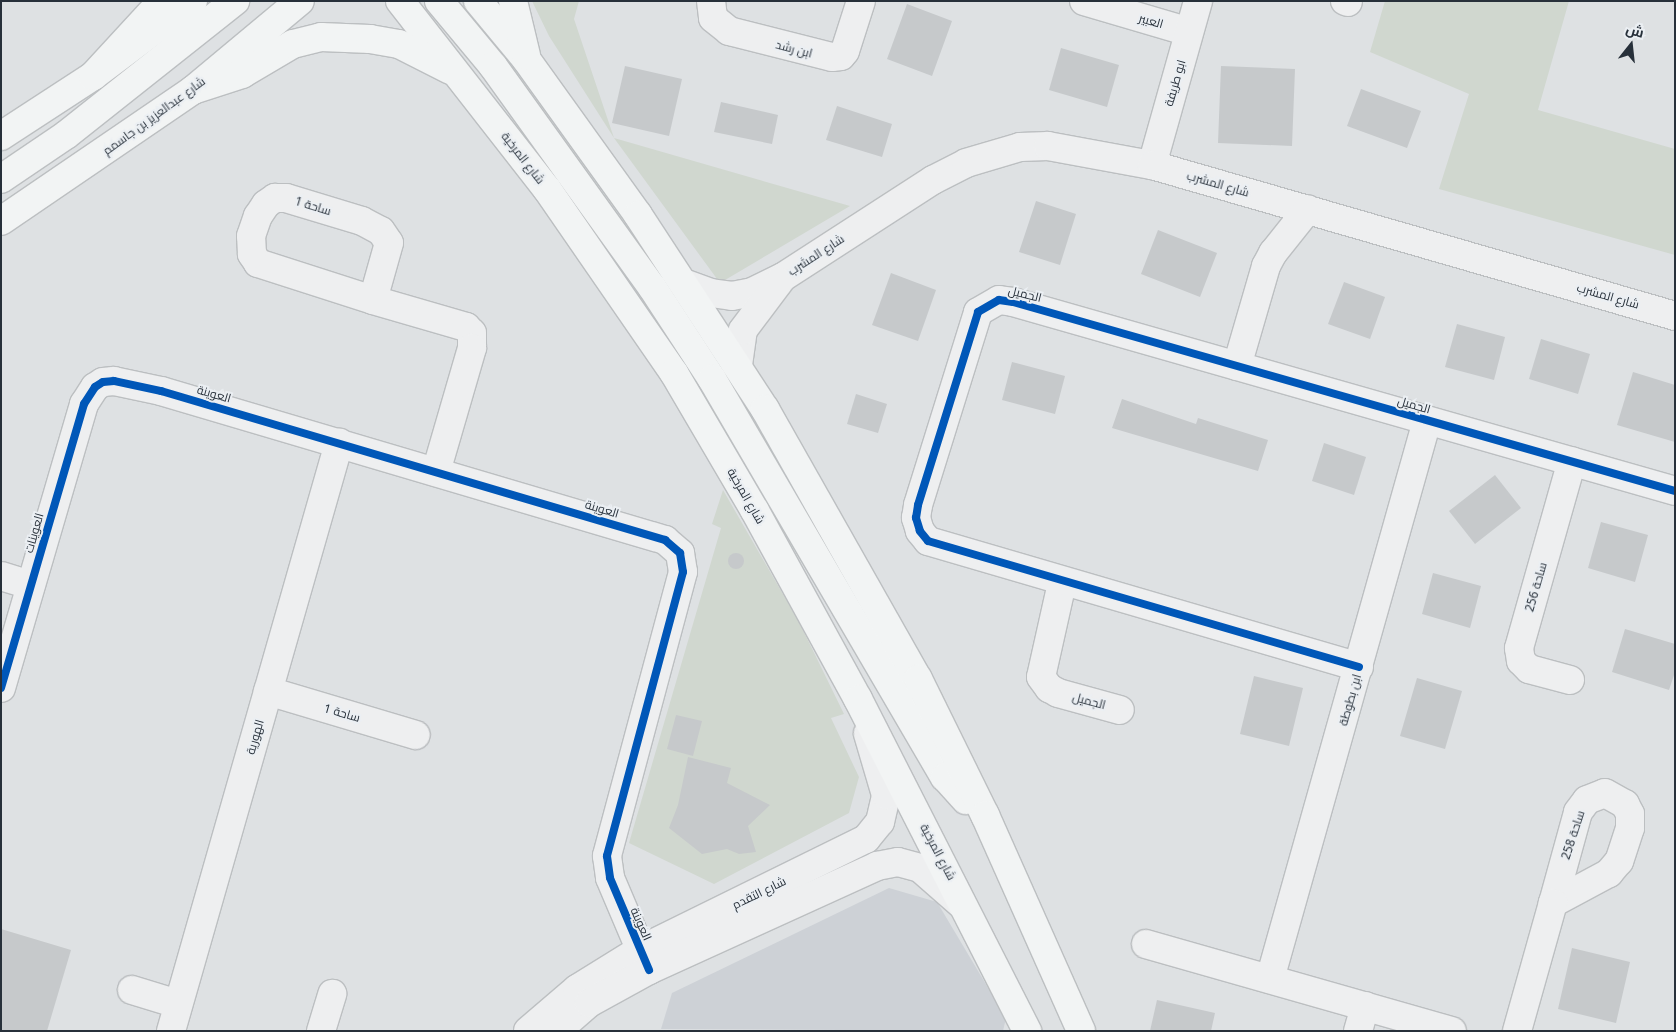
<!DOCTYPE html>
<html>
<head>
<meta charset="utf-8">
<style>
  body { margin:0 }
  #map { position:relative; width:1676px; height:1032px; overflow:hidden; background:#dee1e3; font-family:"Noto Sans",Cairo,sans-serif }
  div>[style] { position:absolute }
  .built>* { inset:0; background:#cdd1d6 }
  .green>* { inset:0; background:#d0d7cf }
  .building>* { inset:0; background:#c6c9cb }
  .round { border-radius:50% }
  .roads { filter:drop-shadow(1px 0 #bcbfc1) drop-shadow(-1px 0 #bcbfc1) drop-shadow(0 1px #bcbfc1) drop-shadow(0 -1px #bcbfc1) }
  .minor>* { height:28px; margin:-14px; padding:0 14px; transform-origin:14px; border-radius:14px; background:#eeeff0 }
  .major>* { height:28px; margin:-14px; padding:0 14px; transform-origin:14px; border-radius:14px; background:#f2f4f4 }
  .highway>* { height:28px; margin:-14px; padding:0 14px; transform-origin:14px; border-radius:14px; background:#f2f4f4 }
  .cycleway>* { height:8px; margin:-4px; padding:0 4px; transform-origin:4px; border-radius:4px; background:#0057b8 }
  span { translate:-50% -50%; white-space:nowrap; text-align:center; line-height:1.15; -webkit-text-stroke:4px #ebeff3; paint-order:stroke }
  .street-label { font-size:12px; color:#27303a }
  .frame { position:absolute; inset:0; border:2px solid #27303a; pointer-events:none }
  .north { position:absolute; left:1606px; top:20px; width:50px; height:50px; -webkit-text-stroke:4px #ebeff3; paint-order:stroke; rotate:16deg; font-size:14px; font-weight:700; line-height:20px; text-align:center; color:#27303a }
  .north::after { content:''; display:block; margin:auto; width:18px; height:22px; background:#27303a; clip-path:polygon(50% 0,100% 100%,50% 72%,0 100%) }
</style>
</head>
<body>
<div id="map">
  <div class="built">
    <div style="clip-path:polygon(889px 888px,937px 902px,1006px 1018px,1003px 1031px,661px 1029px,672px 993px)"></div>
  </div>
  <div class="green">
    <div style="clip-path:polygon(532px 1px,579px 1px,574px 19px,614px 138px,850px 206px,720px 283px,614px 138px,549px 36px)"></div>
    <div style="clip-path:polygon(1385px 1px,1569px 1px,1538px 110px,1675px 149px,1675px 255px,1439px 189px,1469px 94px,1370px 52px)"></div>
    <div style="clip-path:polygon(723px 490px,799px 622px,844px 714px,831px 718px,859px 777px,849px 813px,714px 884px,629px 843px,721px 528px,712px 524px)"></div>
  </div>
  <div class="building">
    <div style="clip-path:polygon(907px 4px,952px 21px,932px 76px,887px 59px)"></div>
    <div style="clip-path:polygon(1061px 48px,1119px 65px,1107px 107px,1049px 90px)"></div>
    <div style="clip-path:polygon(625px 66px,682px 79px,669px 136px,612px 123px)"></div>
    <div style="clip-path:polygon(1221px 66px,1295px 69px,1292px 146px,1218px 143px)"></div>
    <div style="clip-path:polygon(1361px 89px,1421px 111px,1407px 148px,1347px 126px)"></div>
    <div style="clip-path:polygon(721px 102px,778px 115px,772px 144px,714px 132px)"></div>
    <div style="clip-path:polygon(837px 106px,892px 124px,882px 157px,826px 140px)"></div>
    <div style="clip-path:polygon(1036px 201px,1076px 214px,1060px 265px,1019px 252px)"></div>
    <div style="clip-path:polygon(1158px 230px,1217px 253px,1200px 297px,1141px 274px)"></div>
    <div style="clip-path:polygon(891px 273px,936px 290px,918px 341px,872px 325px)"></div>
    <div style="clip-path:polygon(1344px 282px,1385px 297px,1370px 339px,1328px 324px)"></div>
    <div style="clip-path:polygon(1457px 324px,1505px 337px,1494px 380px,1445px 367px)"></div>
    <div style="clip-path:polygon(1541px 339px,1590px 354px,1578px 394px,1529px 379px)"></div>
    <div style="clip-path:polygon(1012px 362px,1065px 376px,1055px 414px,1002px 400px)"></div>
    <div style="clip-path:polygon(1633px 372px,1675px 385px,1675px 442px,1617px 425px)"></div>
    <div style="clip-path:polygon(856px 394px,887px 404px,878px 433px,847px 424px)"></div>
    <div style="clip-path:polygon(1122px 399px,1196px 424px,1198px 418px,1268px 440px,1258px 471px,1112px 428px)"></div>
    <div style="clip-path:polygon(1324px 443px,1366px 457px,1354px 495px,1312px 481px)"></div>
    <div style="clip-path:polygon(1495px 475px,1521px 508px,1475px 544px,1449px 511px)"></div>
    <div style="clip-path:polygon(1601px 522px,1648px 535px,1635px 582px,1588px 568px)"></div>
    <div class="round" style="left:728px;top:553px;width:16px;height:16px"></div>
    <div style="clip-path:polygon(1433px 573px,1481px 586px,1470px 628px,1422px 614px)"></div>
    <div style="clip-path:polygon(1625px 629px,1675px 644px,1675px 672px,1669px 690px,1612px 672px)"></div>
    <div style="clip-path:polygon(1254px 676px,1303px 688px,1289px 746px,1240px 734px)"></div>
    <div style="clip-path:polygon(1417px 678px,1462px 691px,1445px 749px,1400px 736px)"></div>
    <div style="clip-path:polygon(676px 715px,702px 721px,693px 756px,667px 749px)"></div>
    <div style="clip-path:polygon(688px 757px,731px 768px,727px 783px,770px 805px,748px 826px,756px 852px,739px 854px,727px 849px,702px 854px,669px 828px,678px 805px)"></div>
    <div style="clip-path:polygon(1px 929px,71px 950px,47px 1031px,1px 1031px)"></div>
    <div style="clip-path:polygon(1572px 948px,1630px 962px,1616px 1023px,1558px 1009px)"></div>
    <div style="clip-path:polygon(1157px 1000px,1215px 1013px,1211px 1031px,1150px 1031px)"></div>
  </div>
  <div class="roads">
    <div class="minor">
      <div style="left:711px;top:1px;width:17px;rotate:83deg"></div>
      <div style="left:713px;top:18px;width:21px;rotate:39deg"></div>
      <div style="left:729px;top:31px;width:106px;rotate:14.2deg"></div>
      <div style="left:832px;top:57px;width:9px;rotate:-6deg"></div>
      <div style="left:841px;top:56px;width:6px;rotate:-51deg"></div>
      <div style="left:845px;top:51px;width:52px;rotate:-72.3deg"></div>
      <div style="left:1084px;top:1px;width:109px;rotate:16.4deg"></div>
      <div style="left:1345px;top:1px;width:3px;rotate:18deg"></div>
      <div style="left:1152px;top:165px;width:170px;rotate:-74.3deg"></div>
      <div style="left:275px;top:198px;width:11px"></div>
      <div style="left:286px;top:198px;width:79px;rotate:16.8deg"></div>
      <div style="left:362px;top:221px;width:21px;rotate:28deg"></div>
      <div style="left:381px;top:231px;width:14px;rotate:56deg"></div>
      <div style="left:389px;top:243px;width:59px;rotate:105.7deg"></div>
      <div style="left:373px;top:300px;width:121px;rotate:-162.2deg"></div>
      <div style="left:258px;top:263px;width:11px;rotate:-124deg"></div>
      <div style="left:252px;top:254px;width:18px;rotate:-93deg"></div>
      <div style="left:251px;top:236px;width:21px;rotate:-71deg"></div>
      <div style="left:258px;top:216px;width:14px;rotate:-56deg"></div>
      <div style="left:266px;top:204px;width:11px;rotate:-34deg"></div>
      <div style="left:686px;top:284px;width:27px;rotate:20deg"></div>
      <div style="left:711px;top:293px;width:21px;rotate:8deg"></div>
      <div style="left:732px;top:296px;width:20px;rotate:-11deg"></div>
      <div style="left:752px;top:292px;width:34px;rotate:-26deg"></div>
      <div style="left:783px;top:277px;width:179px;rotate:-32.9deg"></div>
      <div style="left:933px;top:180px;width:37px;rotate:-27deg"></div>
      <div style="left:966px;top:163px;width:56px;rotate:-16.5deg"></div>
      <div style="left:1020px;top:147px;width:28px;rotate:-2deg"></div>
      <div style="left:1048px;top:146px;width:106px;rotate:10.4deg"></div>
      <div style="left:1152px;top:165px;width:544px;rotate:16.1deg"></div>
      <div style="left:373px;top:300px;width:97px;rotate:16.2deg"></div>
      <div style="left:466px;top:327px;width:8px;rotate:45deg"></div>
      <div style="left:472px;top:333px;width:15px;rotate:90deg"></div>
      <div style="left:472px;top:348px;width:129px;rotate:106.2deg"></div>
      <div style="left:738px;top:365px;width:35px;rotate:-82deg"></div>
      <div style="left:743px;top:330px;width:60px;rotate:-53.1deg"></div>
      <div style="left:1237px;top:366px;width:104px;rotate:-73.8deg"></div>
      <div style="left:1266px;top:266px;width:15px;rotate:-62deg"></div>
      <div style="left:1273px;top:253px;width:56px;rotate:-51.5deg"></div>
      <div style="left:1px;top:576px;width:31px;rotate:17deg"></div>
      <div style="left:1062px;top:583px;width:96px;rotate:102.6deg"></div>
      <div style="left:1041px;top:677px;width:14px;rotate:54deg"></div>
      <div style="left:1049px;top:688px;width:10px;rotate:29deg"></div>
      <div style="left:1058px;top:693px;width:64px;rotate:15.3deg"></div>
      <div style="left:1359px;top:667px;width:449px;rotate:-163.7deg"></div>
      <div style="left:928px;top:541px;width:13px;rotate:-129deg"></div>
      <div style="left:920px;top:531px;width:14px;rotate:-107deg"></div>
      <div style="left:916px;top:518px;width:13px;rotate:-81deg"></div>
      <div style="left:918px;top:505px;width:202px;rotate:-72.7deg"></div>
      <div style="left:978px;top:312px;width:24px;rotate:-30deg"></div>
      <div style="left:999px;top:300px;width:14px;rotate:8deg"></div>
      <div style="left:1013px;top:302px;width:688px;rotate:15.93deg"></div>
      <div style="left:1570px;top:680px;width:42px;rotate:-165deg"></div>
      <div style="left:1529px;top:669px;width:11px;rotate:-135deg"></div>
      <div style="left:1521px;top:661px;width:13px;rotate:-99deg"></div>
      <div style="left:1519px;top:648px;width:194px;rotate:-74.2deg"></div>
      <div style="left:1px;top:688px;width:296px;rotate:-73.7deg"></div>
      <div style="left:84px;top:404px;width:20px;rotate:-57deg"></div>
      <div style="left:95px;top:387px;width:9px;rotate:-32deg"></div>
      <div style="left:103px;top:382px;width:11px;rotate:-5deg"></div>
      <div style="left:114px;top:381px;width:48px;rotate:12deg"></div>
      <div style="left:161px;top:391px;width:526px;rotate:16.47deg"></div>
      <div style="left:665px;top:540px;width:20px;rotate:41deg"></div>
      <div style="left:680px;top:553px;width:19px;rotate:81deg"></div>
      <div style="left:683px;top:572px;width:294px;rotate:105deg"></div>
      <div style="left:607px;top:856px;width:22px;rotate:82deg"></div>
      <div style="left:610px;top:878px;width:100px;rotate:67deg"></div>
      <div style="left:268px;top:691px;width:154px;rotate:16.6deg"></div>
      <div style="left:1605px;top:793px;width:23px;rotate:29deg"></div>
      <div style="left:1625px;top:804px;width:11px;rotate:63deg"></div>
      <div style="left:1630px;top:814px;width:14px;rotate:90deg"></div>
      <div style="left:1630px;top:828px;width:35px;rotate:108deg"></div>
      <div style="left:1619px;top:861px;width:16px;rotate:130deg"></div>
      <div style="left:1609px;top:873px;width:64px;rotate:151.8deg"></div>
      <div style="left:1553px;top:903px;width:94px;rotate:-74.6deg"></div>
      <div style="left:1578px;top:812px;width:15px;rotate:-53deg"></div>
      <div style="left:1587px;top:800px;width:19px;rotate:-21deg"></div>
      <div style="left:1146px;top:944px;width:318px;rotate:15.9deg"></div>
      <div style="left:1270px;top:979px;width:580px;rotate:-74.29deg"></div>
      <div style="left:132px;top:990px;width:48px;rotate:16.9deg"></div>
      <div style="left:171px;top:1031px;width:612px;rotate:-74.05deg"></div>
      <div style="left:321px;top:1031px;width:39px;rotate:-73deg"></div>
      <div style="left:528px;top:1031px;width:65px;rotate:-40.6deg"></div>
      <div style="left:577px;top:989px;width:74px;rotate:-31.8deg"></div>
      <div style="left:640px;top:950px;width:252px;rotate:-26.2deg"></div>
      <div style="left:866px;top:839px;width:22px;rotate:-51deg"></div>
      <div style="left:880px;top:822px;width:28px;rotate:-77deg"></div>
      <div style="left:886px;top:795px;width:64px;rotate:-106.4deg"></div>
      <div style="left:557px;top:1031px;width:43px;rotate:-41.2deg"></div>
      <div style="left:589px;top:1003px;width:68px;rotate:-28.8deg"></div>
      <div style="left:649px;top:970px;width:251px;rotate:-24.5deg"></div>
      <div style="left:877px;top:866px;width:21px;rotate:-11deg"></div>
      <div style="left:898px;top:862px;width:23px;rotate:15deg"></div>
      <div style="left:920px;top:868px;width:55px;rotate:41.3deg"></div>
      <div style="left:1358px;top:1031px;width:26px;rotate:-74deg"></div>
      <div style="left:1517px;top:1031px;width:133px;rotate:-74.3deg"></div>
    </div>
    <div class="major">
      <div style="left:1px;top:136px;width:110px;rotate:-33.1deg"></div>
      <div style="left:93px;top:76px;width:125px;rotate:-36.9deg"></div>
      <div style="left:1px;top:221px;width:232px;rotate:-34.3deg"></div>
      <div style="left:193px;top:90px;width:139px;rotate:-39.8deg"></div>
    </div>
    <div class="highway">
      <div style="left:400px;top:1px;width:239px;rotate:52deg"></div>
      <div style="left:547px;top:189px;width:224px;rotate:55.4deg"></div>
      <div style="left:674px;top:373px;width:160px;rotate:59.6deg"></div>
      <div style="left:755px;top:511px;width:214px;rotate:61.3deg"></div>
      <div style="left:858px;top:699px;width:373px;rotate:63deg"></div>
      <div style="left:439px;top:1px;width:85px;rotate:50.3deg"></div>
      <div style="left:493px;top:66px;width:272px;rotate:54.3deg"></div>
      <div style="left:652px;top:287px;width:110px;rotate:56.9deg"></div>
      <div style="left:712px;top:379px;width:461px;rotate:59.7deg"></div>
      <div style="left:945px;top:777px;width:31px;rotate:48deg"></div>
      <div style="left:478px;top:1px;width:75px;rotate:50.4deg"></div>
      <div style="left:526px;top:59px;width:192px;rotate:54.3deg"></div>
      <div style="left:638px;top:215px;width:232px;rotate:56.8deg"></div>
      <div style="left:765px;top:409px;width:310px;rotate:60.5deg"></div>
      <div style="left:918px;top:679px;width:152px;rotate:63.8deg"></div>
      <div style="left:985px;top:815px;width:236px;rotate:66deg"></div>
      <div style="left:513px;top:1px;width:56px;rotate:76.5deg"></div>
      <div style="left:93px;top:76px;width:102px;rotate:-47.4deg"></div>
      <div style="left:193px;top:90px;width:52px;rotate:-18.1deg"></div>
      <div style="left:242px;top:74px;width:59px;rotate:-30.5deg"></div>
      <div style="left:293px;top:44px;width:29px;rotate:-14deg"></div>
      <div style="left:321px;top:37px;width:49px;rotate:2.3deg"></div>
      <div style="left:370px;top:39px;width:29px;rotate:10deg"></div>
      <div style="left:399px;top:44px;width:57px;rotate:27deg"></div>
      <div style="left:1px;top:179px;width:78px;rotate:-34.1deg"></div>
      <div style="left:66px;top:135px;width:216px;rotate:-38.4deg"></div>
    </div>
  </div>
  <div class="cycleway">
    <div style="left:1359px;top:667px;width:449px;rotate:-163.7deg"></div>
    <div style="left:928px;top:541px;width:13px;rotate:-129deg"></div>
    <div style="left:920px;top:531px;width:14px;rotate:-107deg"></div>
    <div style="left:916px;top:518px;width:13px;rotate:-81deg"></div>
    <div style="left:918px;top:505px;width:202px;rotate:-72.7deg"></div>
    <div style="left:978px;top:312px;width:24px;rotate:-30deg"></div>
    <div style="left:999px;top:300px;width:14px;rotate:8deg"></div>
    <div style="left:1013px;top:302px;width:688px;rotate:15.93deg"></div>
    <div style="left:1px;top:688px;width:296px;rotate:-73.7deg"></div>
    <div style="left:84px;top:404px;width:20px;rotate:-57deg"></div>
    <div style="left:95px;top:387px;width:9px;rotate:-32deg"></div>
    <div style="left:103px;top:382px;width:11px;rotate:-5deg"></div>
    <div style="left:114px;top:381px;width:48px;rotate:12deg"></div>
    <div style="left:161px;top:391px;width:526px;rotate:16.47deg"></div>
    <div style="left:665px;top:540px;width:20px;rotate:41deg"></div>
    <div style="left:680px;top:553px;width:19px;rotate:81deg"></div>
    <div style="left:683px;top:572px;width:294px;rotate:105deg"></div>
    <div style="left:607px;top:856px;width:22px;rotate:82deg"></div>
    <div style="left:610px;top:878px;width:100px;rotate:67deg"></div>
  </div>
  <div class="street-label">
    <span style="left:1151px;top:21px;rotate:16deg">العبير</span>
    <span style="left:794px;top:49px;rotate:15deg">ابن رشد</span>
    <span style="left:1175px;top:83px;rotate:-74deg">ابو طريفة</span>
    <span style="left:154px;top:116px;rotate:-36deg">شارع عبدالعزيز بن جاسمم</span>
    <span style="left:523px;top:158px;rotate:52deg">شارع المرخية</span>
    <span style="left:1218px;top:184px;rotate:16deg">شارع المشرب</span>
    <span style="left:313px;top:206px;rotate:17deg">ساحة 1</span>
    <span style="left:816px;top:255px;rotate:-33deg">شارع المشرب</span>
    <span style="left:1025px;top:294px;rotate:14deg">الجميل</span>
    <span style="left:1608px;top:296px;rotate:16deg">شارع المشرب</span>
    <span style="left:214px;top:394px;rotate:16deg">العوينة</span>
    <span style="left:1414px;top:405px;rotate:16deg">الجميل</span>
    <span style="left:746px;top:496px;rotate:60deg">شارع المرخية</span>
    <span style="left:602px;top:509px;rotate:17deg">العوينة</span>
    <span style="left:34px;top:533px;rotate:-74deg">العوينات</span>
    <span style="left:1536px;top:587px;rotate:-74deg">ساحة 256</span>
    <span style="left:1350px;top:700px;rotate:-74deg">ابن بطوطة</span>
    <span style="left:1089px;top:701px;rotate:15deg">الجميل</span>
    <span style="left:342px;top:713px;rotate:16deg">ساحة 1</span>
    <span style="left:255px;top:737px;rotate:-74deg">الهورية</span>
    <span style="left:1573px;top:835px;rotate:-72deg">ساحة 258</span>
    <span style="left:938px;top:852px;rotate:62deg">شارع المرخية</span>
    <span style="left:759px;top:893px;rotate:-26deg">شارع التقدم</span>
    <span style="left:641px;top:924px;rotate:66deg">العوينة</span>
  </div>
  <div class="frame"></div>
  <div class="north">ش</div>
</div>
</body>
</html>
